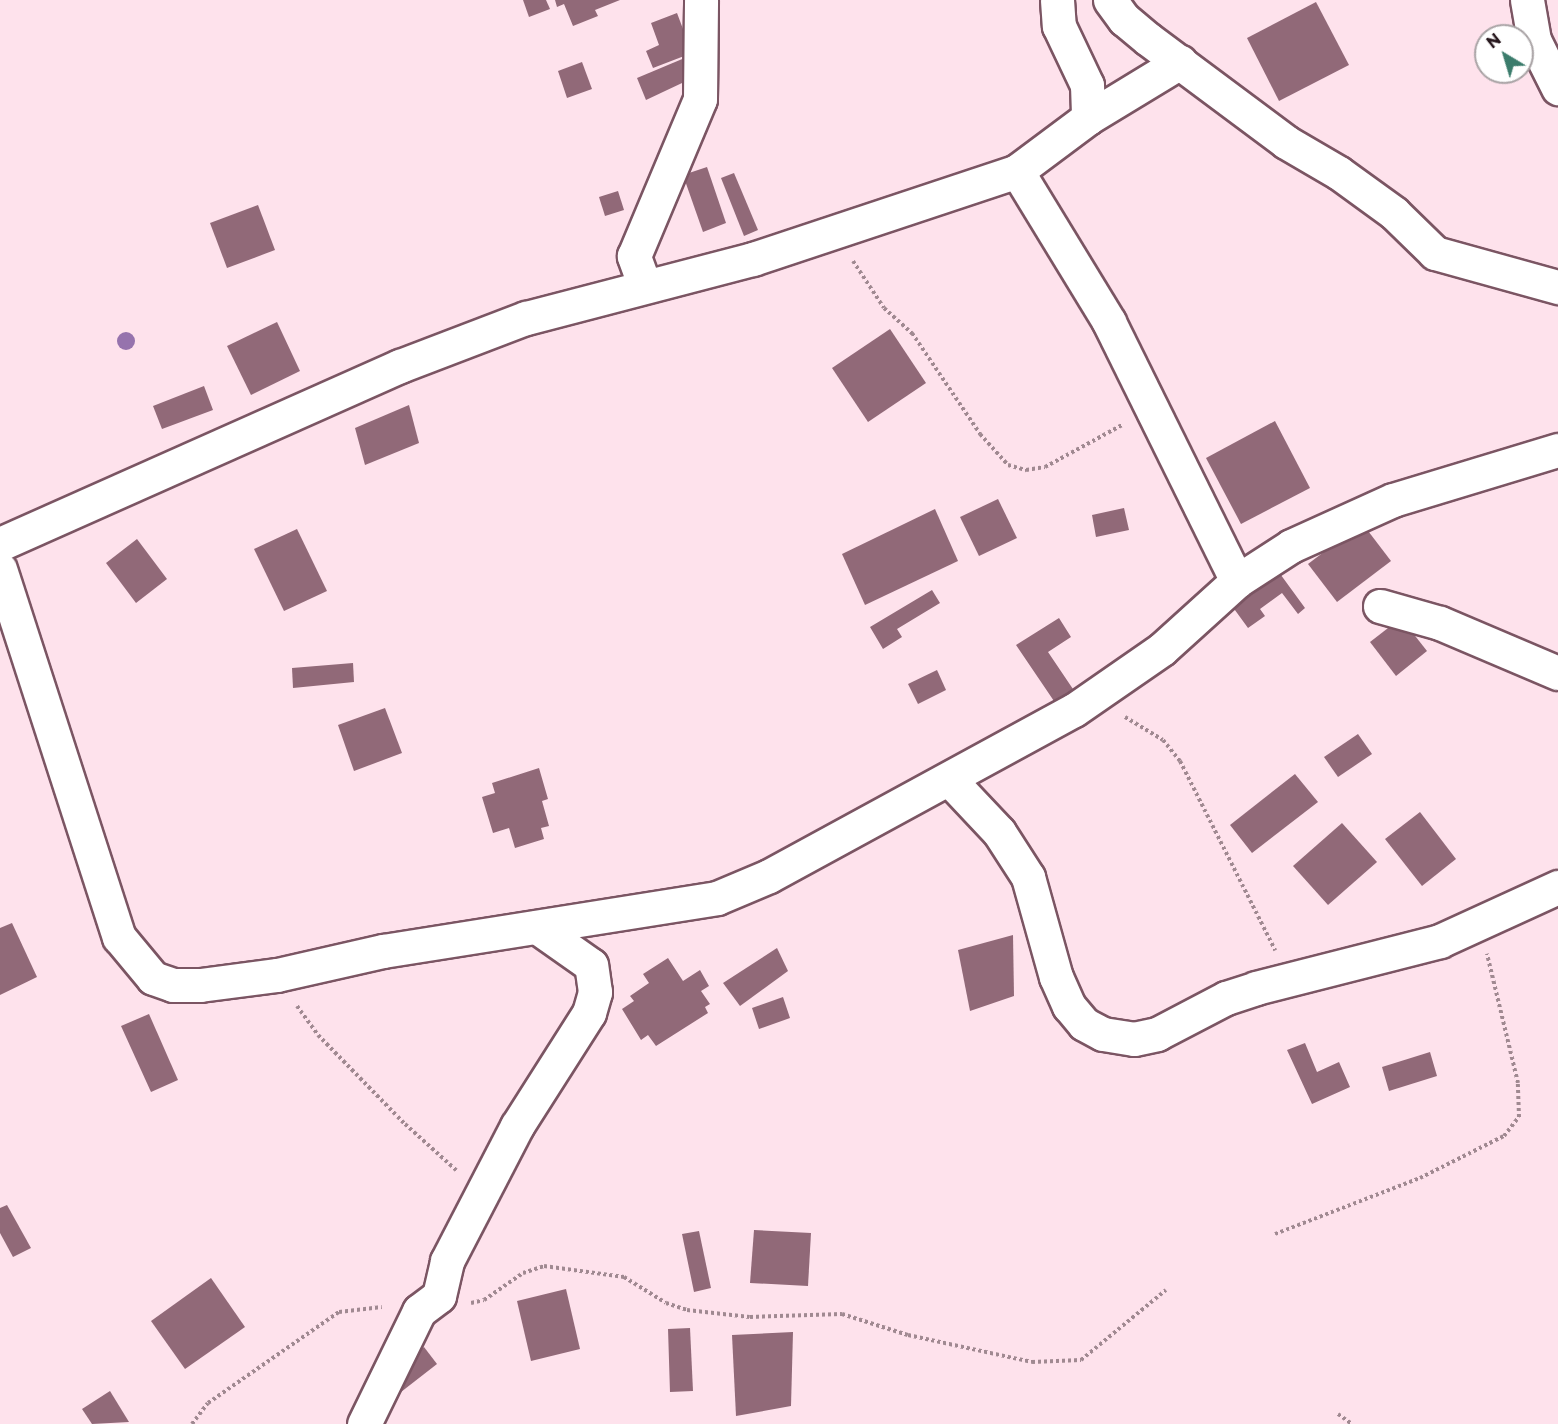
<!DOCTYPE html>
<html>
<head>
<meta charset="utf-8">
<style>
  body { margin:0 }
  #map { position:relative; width:1558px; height:1424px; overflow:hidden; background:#fee2ec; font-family:Montserrat,sans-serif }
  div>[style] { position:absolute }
  .building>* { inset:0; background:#916978 }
  .path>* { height:4px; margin-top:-2px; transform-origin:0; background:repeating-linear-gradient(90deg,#a08991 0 3px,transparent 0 6px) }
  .roads { filter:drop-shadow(2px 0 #7b5563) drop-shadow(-2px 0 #7b5563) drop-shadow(0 2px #7b5563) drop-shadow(0 -2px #7b5563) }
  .minor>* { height:33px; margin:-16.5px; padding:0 16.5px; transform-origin:16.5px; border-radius:16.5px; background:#fff }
  .trees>* { width:18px; height:18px; margin:-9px; border-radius:50%; background:#9673ad }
  span { translate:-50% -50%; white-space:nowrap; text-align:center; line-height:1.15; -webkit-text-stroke:4.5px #fff; paint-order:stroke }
  .north { position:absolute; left:1474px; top:24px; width:60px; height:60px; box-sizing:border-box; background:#fff; border:2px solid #a9a3a5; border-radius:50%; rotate:322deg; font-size:16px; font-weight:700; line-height:24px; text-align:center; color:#28181e }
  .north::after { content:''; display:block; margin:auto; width:21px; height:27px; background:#3b7c6c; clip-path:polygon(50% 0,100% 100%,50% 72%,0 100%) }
</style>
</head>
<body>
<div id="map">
  <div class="building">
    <div style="clip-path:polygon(523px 0,546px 0,550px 9px,529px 17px)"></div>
    <div style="clip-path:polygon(555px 0,620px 0,595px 10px,598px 16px,573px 26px,564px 4px,557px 7px)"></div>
    <div style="clip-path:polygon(1316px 2px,1349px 65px,1279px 101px,1247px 38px)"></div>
    <div style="clip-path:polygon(677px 13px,692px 53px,653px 68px,646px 51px,659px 45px,651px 23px)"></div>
    <div style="clip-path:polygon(687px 57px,699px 75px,646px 100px,637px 78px)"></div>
    <div style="clip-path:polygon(582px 62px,592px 89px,567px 98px,558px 71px)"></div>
    <div style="clip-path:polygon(707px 167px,726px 223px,703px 232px,683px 175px)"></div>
    <div style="clip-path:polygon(734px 173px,758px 230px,744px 236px,721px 178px)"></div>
    <div style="clip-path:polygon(618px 191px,624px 210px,605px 216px,599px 197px)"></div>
    <div style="clip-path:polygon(258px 205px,275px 250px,227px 268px,210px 223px)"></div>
    <div style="clip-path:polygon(277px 322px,300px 371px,251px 395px,227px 346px)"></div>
    <div style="clip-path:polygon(890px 329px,926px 383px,868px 422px,832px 368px)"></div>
    <div style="clip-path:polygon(204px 386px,213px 410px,162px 429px,153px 406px)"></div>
    <div style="clip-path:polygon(409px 405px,419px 443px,365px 465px,355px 428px)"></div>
    <div style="clip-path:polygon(1275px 421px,1310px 488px,1241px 524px,1206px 458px)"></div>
    <div style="clip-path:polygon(998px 499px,1017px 538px,979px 556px,960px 517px)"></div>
    <div style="clip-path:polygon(1124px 508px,1129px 530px,1096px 537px,1092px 515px)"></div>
    <div style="clip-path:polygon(935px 509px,958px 561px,865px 605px,842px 554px)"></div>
    <div style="clip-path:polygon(1362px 523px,1391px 561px,1337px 602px,1308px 564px)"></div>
    <div style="clip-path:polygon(297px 529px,327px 591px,284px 611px,254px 549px)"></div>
    <div style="clip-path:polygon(137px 539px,167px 579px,136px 603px,106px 563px)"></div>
    <div style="clip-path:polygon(1278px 571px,1305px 608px,1298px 614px,1282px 593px,1260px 609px,1265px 616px,1248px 628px,1232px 606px)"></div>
    <div style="clip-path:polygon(932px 590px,940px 603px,897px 629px,902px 637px,883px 649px,870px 627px)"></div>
    <div style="clip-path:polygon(1059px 618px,1071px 637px,1048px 652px,1077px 695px,1058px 707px,1016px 645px)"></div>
    <div style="clip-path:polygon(1401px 618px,1427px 651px,1396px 676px,1370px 642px)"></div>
    <div style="clip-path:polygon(353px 663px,354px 682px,293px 688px,292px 668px)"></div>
    <div style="clip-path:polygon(937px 670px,946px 690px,918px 704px,908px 684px)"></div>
    <div style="clip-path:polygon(385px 708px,402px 753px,354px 771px,338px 725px)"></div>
    <div style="clip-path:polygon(1358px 734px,1372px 754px,1338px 777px,1324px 757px)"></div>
    <div style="clip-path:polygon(539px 768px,548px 799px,542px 801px,549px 826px,541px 828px,544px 839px,515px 848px,509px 828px,493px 833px,482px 797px,495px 793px,492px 783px)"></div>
    <div style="clip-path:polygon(1295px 774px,1318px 802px,1252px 853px,1230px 825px)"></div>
    <div style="clip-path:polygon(1420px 812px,1456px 859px,1422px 886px,1385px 839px)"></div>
    <div style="clip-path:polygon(1342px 823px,1377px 862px,1328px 905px,1293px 866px)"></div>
    <div style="clip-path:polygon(12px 923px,37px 977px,0 995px,0 928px)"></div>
    <div style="clip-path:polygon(1013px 935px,1014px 996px,970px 1011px,958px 950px)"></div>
    <div style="clip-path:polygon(777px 948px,788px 971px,740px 1006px,723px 983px)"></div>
    <div style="clip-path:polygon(668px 958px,683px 981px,700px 970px,709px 986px,701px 991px,710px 1004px,705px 1007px,708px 1013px,656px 1046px,648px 1035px,641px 1040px,622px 1009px,634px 1001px,630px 996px,649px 983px,643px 974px)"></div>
    <div style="clip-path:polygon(783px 997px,790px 1018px,759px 1029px,752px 1008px)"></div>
    <div style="clip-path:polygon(149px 1014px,178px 1080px,151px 1092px,121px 1026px)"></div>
    <div style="clip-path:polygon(1305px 1043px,1317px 1072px,1339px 1062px,1350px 1087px,1312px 1104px,1287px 1050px)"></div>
    <div style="clip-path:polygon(1430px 1052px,1437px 1076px,1389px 1091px,1382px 1067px)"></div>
    <div style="clip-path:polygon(7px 1205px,31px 1248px,13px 1257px,0 1233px,0 1208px)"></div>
    <div style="clip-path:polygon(754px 1230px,811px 1233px,808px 1286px,750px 1283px)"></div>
    <div style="clip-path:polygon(699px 1231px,711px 1288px,694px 1292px,682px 1234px)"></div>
    <div style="clip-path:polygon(211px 1278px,245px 1327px,185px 1369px,151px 1321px)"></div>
    <div style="clip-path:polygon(566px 1289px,580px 1349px,531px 1361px,517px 1301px)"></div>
    <div style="clip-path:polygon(690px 1328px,693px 1391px,670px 1392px,668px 1329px)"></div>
    <div style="clip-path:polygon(793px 1332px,791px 1406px,736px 1416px,732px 1335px)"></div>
    <div style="clip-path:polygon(424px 1347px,437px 1364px,401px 1392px,388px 1375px)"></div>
    <div style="clip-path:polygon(110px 1391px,129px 1422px,92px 1424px,82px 1409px)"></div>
  </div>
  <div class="path">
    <div style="left:853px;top:261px;width:56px;rotate:56.6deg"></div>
    <div style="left:884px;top:308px;width:38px;rotate:42deg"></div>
    <div style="left:912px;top:333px;width:122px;rotate:56deg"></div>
    <div style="left:980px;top:434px;width:42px;rotate:47.9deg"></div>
    <div style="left:1008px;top:465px;width:19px;rotate:16deg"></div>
    <div style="left:1026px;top:470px;width:19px;rotate:-9deg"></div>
    <div style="left:1045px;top:467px;width:88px;rotate:-28.6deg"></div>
    <div style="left:1125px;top:717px;width:44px;rotate:31.2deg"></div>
    <div style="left:1163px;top:740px;width:27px;rotate:51deg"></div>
    <div style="left:1180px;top:761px;width:212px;rotate:63.3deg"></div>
    <div style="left:297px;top:1006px;width:36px;rotate:54deg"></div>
    <div style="left:318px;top:1035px;width:124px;rotate:45.7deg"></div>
    <div style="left:405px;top:1124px;width:69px;rotate:42deg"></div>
    <div style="left:1275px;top:1234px;width:155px;rotate:-21.1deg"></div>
    <div style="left:1420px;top:1178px;width:94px;rotate:-26.6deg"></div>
    <div style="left:1504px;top:1136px;width:24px;rotate:-52deg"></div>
    <div style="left:1519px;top:1117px;width:34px;rotate:-92deg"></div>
    <div style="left:1518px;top:1083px;width:133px;rotate:-103.5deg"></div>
    <div style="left:471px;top:1303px;width:13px;rotate:-13deg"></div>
    <div style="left:484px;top:1300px;width:47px;rotate:-34.7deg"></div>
    <div style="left:523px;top:1273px;width:22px;rotate:-18deg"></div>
    <div style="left:544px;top:1266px;width:81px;rotate:7.8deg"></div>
    <div style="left:624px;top:1277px;width:49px;rotate:31.8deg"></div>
    <div style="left:666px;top:1303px;width:22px;rotate:18deg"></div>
    <div style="left:687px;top:1310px;width:63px;rotate:6.3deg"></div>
    <div style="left:750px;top:1317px;width:92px;rotate:-1.9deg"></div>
    <div style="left:842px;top:1314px;width:69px;rotate:17.7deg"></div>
    <div style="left:908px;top:1335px;width:127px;rotate:12.3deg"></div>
    <div style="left:1032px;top:1362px;width:49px;rotate:-2.3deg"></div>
    <div style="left:1081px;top:1360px;width:110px;rotate:-39.5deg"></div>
    <div style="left:1338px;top:1414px;width:17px;rotate:36deg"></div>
    <div style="left:192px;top:1424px;width:26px;rotate:-53deg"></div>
    <div style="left:208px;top:1403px;width:160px;rotate:-34.8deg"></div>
    <div style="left:339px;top:1312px;width:43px;rotate:-6.6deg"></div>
  </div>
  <div class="roads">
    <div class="minor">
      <div style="left:1057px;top:0;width:26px;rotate:86deg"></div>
      <div style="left:1059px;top:26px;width:65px;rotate:64.6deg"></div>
      <div style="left:1087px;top:85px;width:33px;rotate:88deg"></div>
      <div style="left:1110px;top:0;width:24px;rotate:54deg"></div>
      <div style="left:1124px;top:19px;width:31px;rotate:40deg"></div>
      <div style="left:1148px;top:39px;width:172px;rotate:36.7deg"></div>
      <div style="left:1286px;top:142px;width:61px;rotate:30.3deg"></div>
      <div style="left:1339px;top:173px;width:68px;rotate:36deg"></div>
      <div style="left:1394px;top:213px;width:57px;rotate:44.3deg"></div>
      <div style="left:1435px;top:253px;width:128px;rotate:15.5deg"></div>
      <div style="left:1527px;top:0;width:41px;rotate:80.1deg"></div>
      <div style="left:1534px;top:40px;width:54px;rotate:63.4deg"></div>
      <div style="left:1017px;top:171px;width:177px;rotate:58.6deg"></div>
      <div style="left:1109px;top:322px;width:289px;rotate:63.7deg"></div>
      <div style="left:644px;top:284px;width:30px;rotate:-110deg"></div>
      <div style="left:634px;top:256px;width:170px;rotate:-67.2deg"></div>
      <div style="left:700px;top:99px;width:99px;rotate:-89.4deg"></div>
      <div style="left:0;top:544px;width:438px;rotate:-24deg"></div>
      <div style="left:400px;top:366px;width:135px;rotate:-20.9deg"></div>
      <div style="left:526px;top:318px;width:235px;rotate:-14.6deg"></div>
      <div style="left:753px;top:259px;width:278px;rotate:-18.4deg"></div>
      <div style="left:1017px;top:171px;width:89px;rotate:-36.7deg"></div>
      <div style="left:1088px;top:118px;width:108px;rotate:-31.3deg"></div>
      <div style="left:0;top:569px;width:387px;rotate:72.1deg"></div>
      <div style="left:119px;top:937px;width:53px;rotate:50.3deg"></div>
      <div style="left:153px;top:978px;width:21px;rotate:19deg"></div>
      <div style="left:173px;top:985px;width:27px"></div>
      <div style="left:200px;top:985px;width:78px;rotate:-7.4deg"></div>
      <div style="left:277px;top:975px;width:109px;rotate:-12.8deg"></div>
      <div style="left:383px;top:951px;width:338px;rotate:-9deg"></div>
      <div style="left:717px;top:898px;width:56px;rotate:-22.9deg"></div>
      <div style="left:769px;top:876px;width:347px;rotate:-28.6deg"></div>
      <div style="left:1074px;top:710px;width:107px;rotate:-34.7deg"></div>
      <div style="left:1162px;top:649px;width:101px;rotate:-42.2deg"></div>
      <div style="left:1237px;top:581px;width:64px;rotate:-32.9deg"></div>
      <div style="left:1291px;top:546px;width:112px;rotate:-24.3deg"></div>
      <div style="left:1393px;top:500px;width:172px;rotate:-16.9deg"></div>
      <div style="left:1380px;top:606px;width:62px;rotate:15.8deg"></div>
      <div style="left:1440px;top:623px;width:128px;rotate:23deg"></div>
      <div style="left:949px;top:779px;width:73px;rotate:46.7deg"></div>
      <div style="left:999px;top:832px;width:54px;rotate:57.2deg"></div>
      <div style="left:1028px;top:877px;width:104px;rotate:74.4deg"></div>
      <div style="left:1056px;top:977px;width:32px;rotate:66deg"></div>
      <div style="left:1069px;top:1006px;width:23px;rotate:50deg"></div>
      <div style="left:1084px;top:1024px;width:21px;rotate:28deg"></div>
      <div style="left:1103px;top:1034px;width:31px;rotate:9deg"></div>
      <div style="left:1134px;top:1039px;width:24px;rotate:-12deg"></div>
      <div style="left:1157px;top:1034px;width:78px;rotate:-27.6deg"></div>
      <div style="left:1226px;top:998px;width:32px;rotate:-18deg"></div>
      <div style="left:1256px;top:988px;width:190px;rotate:-14.3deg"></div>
      <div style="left:1440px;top:941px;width:130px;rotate:-24.6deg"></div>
      <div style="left:364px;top:1424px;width:126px;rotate:-64deg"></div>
      <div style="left:419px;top:1311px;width:25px;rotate:-37deg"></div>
      <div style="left:439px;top:1296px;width:36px;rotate:-77deg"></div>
      <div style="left:447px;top:1261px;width:152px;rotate:-62.6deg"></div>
      <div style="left:517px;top:1126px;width:134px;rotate:-57.5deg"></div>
      <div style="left:589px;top:1013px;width:22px;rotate:-74deg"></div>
      <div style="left:595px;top:992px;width:27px;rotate:-98deg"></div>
      <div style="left:591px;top:965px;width:66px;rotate:-144.9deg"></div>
    </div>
  </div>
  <div class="trees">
    <div style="left:126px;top:341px"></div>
  </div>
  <div class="north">N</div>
</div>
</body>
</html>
